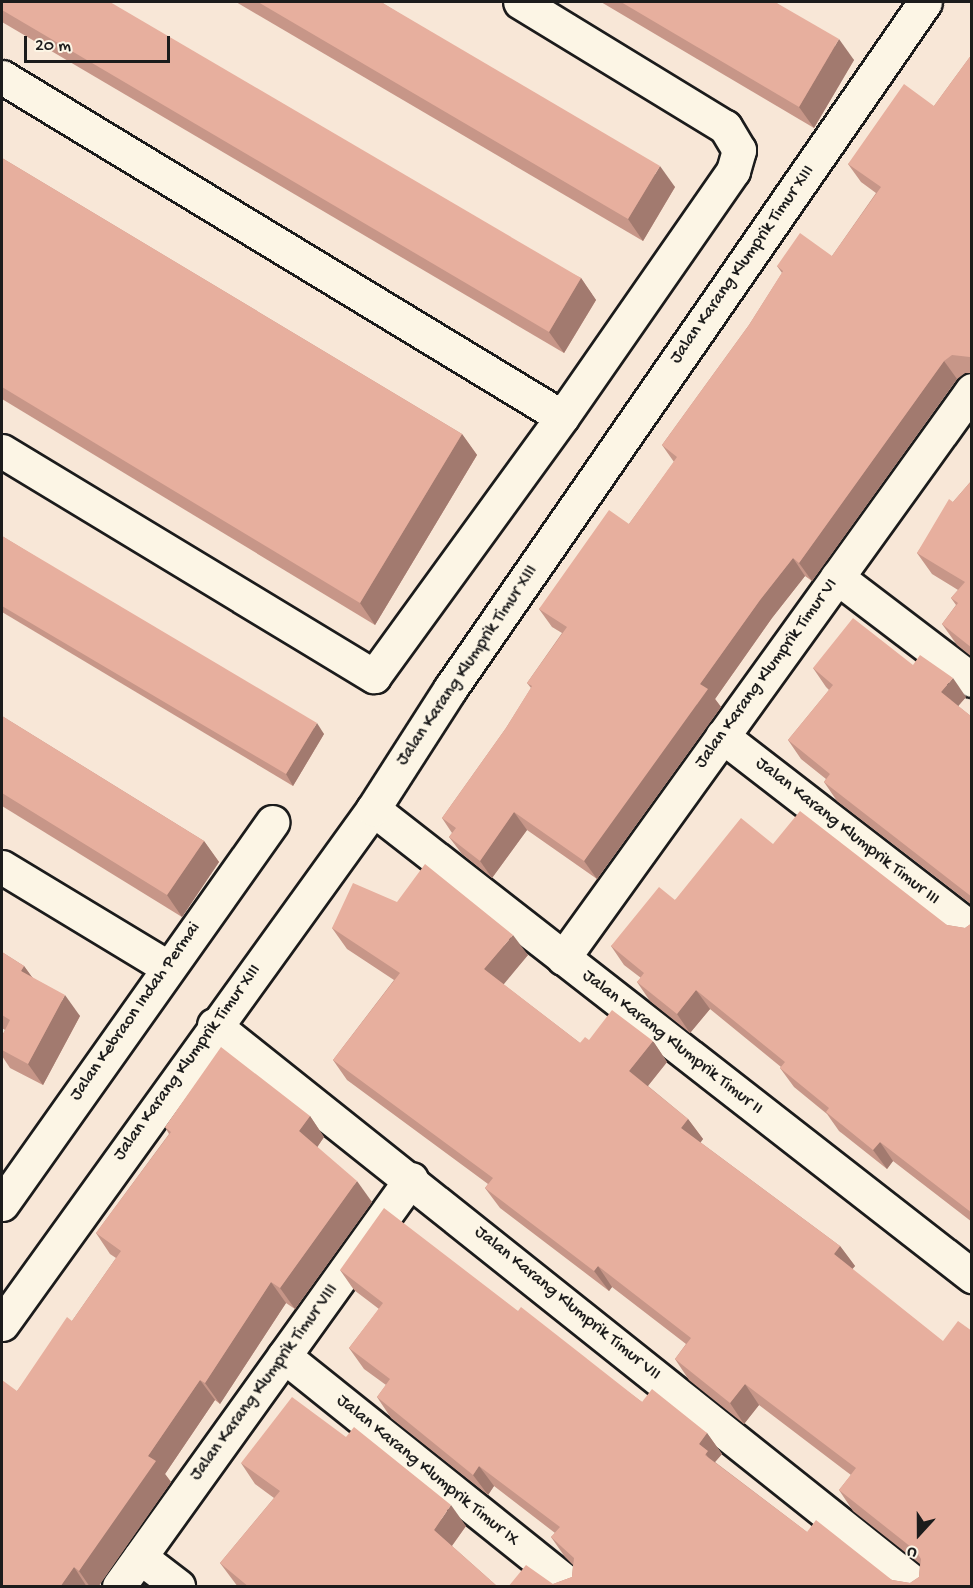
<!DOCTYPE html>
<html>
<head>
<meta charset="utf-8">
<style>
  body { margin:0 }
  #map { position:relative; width:973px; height:1588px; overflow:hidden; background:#f8e7d7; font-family:"Gochi Hand",sans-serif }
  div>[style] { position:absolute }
  .roads { filter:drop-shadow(2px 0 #1c1c1c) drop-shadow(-2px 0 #1c1c1c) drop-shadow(0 2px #1c1c1c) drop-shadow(0 -2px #1c1c1c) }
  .street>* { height:33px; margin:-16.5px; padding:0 16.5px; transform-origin:16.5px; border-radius:16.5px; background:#fcf5e5 }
  .wall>* { inset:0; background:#c79688 }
  .shaded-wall>* { inset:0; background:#a27a6f }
  .building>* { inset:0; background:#e7af9e }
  span { translate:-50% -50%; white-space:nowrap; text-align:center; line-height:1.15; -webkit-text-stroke:4.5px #fcf5e5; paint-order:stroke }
  .street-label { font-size:18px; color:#1c1c1c }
  .frame { position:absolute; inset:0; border:3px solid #1c1c1c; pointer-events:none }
  .north { position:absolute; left:889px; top:1504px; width:60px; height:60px; -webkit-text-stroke:4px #fcf5e5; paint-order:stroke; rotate:201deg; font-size:16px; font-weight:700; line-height:24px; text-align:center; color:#1c1c1c }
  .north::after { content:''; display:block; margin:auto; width:21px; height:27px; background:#1c1c1c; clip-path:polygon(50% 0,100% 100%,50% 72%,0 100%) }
  .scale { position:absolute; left:24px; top:36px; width:146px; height:27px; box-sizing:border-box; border:3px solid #1c1c1c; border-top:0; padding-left:8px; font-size:18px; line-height:21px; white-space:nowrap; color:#1c1c1c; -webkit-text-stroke:4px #fcf5e5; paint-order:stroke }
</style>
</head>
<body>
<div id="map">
  <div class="roads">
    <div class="street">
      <div style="left:2px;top:77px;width:655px;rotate:31.26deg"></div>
      <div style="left:2px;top:451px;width:435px;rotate:31.2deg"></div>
      <div style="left:374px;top:676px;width:320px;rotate:-54deg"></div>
      <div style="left:562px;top:417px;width:300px;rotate:-55.2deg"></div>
      <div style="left:733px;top:171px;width:22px;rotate:-74deg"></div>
      <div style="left:739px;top:150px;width:27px;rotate:-121deg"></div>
      <div style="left:725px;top:127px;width:240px;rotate:-148.6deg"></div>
      <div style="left:837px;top:577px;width:170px;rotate:37.3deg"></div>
      <div style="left:722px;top:736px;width:316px;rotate:37.7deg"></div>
      <div style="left:373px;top:809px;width:760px;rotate:37.94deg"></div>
      <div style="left:2px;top:867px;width:193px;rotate:31.2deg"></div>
      <div style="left:563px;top:958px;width:700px;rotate:-54.24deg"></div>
      <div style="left:214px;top:1025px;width:900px;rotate:38.55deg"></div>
      <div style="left:2px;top:1204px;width:468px;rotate:-54.7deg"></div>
      <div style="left:2px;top:1324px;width:635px;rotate:-54.23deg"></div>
      <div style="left:373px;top:809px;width:143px;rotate:-57.3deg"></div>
      <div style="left:450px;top:689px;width:835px;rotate:-55.34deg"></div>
      <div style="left:284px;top:1356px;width:368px;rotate:38.7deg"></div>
      <div style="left:140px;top:1557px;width:48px;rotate:37.3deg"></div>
      <div style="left:119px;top:1586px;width:501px;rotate:-54.34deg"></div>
    </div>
  </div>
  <div class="wall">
    <div style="clip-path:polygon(2px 2px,581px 278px,596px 300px,564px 353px,2px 22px)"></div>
    <div style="clip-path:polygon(236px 2px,381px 2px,675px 187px,643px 241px)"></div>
    <div style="clip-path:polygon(601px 2px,775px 2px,854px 60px,814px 128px)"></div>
    <div style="clip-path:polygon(972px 54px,972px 373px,965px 373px,957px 379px,812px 581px,805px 576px,772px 618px,715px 699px,721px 707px,597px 879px,527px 830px,492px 878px,462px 854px,449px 837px,452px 833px,442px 818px,506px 728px,531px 688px,527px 683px,562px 633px,552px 627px,539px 609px,629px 524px,674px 462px,662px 445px,749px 325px,782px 273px,777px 266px,832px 256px,876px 193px,861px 182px,848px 164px,934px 106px)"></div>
    <div style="clip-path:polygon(2px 158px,462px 434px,477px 455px,375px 625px,2px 399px)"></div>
    <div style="clip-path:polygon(972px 480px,972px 657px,957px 645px,942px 624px,956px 605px,951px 598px,958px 590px,932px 574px,917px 553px,953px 502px)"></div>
    <div style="clip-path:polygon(2px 536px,324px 734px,293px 786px,2px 612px)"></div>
    <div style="clip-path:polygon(913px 665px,966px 697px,958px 706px,972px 717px,972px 905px,837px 801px,824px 782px,826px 779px,801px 759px,788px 740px,829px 690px,826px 687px,813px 668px)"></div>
    <div style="clip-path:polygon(2px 716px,204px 841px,219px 862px,182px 917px,2px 806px)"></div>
    <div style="clip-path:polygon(773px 844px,947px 925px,965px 928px,972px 923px,972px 1222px,893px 1161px,887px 1169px,839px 1131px,827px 1114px,794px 1087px,780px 1068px,781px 1067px,710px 1009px,690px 1033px,650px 1001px,637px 982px,641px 978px,624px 965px,611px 946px,675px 900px)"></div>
    <div style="clip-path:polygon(397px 902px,528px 955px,503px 984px,580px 1043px,589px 1040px,653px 1041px,667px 1062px,648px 1086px,688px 1119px,703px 1139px,700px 1142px,840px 1246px,855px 1266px,852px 1269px,972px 1587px,553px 1584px,572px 1577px,573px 1565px,565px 1557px,551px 1537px,555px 1533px,494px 1486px,488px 1495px,391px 1418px,377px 1397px,386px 1385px,364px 1369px,349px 1348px,379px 1309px,354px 1290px,340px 1270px,518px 1311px,642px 1402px,707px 1433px,722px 1454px,715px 1462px,807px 1532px,892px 1580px,910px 1583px,919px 1577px,920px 1564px,853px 1511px,839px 1490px,851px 1475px,759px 1405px,744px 1424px,689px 1380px,675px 1359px,686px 1344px,612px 1287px,609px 1291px,500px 1208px,485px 1188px,488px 1184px,347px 1080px,333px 1060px,394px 980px,347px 949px,332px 928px)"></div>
    <div style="clip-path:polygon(2px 952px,24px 966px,32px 977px,80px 1016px,43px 1085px,10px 1068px,2px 1056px,2px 1036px,5px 1030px,2px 1028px)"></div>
    <div style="clip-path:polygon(310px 1116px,324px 1137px,317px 1147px,372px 1202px,295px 1309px,286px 1303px,220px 1404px,215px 1400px,165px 1474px,171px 1482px,98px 1587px,2px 1587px,17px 1391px,72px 1321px,116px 1258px,110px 1254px,96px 1233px,169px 1134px,165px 1127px)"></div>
    <div style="clip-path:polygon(241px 1463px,466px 1526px,452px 1546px,498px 1587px,238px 1587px,220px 1563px,274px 1498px,255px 1484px)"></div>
  </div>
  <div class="shaded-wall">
    <div style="clip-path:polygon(839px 39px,854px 60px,814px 128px,799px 107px)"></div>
    <div style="clip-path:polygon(660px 166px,675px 187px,643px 241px,628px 219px)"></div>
    <div style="clip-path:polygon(581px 278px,596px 300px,564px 353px,549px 332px)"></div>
    <div style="clip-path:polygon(944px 361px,957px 379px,812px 581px,799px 563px)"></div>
    <div style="clip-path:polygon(462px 434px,477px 455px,375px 625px,360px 603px)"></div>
    <div style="clip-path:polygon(793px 558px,805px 576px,772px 618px,715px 699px,721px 707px,597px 879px,584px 861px,700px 684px,760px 600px)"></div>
    <div style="clip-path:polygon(953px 678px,966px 697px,954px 711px,941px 692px)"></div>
    <div style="clip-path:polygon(317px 723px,324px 734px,293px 786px,286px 774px)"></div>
    <div style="clip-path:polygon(514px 812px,527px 830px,492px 878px,480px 861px)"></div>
    <div style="clip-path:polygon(204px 841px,219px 862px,182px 917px,167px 895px)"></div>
    <div style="clip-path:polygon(513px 935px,528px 955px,499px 990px,484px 969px)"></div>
    <div style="clip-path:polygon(24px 966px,39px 987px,21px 971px)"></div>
    <div style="clip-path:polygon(696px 990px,710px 1009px,690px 1033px,677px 1014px)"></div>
    <div style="clip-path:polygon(65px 995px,80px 1016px,43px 1085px,28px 1064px)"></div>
    <div style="clip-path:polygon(653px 1041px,667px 1062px,643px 1092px,629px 1071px)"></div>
    <div style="clip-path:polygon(310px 1116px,324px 1137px,314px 1152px,299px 1131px)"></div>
    <div style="clip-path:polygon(688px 1119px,703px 1139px,696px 1149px,681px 1128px)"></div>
    <div style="clip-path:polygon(880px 1142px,893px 1161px,887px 1169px,873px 1150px)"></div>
    <div style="clip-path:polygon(357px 1181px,372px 1202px,295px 1309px,280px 1288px)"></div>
    <div style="clip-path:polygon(840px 1246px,855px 1266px,848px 1274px,834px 1254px)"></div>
    <div style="clip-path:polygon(598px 1266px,612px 1287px,609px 1291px,594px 1271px)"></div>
    <div style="clip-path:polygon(271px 1282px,286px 1303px,220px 1404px,205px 1383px)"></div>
    <div style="clip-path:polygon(200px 1380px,215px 1400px,165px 1474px,171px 1482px,98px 1587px,90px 1587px,79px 1571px,148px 1456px)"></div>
    <div style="clip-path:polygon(745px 1384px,759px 1405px,744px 1424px,730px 1403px)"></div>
    <div style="clip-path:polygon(707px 1433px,722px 1454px,715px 1462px,720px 1475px,699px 1444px)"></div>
    <div style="clip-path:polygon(479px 1466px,494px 1486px,488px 1495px,473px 1475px)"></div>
    <div style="clip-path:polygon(451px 1505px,466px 1526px,448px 1551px,434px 1530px)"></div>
    <div style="clip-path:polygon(74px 1567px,87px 1587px,60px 1587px)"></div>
  </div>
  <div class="building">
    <div style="clip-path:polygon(2px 2px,110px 2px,581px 278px,549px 332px,2px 10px)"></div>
    <div style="clip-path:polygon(258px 2px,381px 2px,660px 166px,628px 219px)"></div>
    <div style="clip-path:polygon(621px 2px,775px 2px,839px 39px,799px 107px)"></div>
    <div style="clip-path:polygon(972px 54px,972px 355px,970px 357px,952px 355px,944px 361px,799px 563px,793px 558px,760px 600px,700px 684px,708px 689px,584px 861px,514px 812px,480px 861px,449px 837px,456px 828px,442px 818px,506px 728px,532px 686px,527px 683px,567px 627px,539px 609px,609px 510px,629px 524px,677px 457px,662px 445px,749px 325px,783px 271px,777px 266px,800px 233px,832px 256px,881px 187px,848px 164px,904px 84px,934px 106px)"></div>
    <div style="clip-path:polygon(2px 158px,462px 434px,360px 603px,2px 387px)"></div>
    <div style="clip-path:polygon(972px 480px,972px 648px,942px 624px,958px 603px,951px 598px,965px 582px,917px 553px,949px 499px,953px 502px)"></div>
    <div style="clip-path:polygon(2px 536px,317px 723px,286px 774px,2px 606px)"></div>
    <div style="clip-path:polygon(853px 618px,913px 665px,920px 655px,953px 678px,941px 692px,972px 717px,972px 897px,824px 782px,830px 774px,788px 740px,833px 685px,813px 668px)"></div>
    <div style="clip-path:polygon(2px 716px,204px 841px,167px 895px,2px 793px)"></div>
    <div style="clip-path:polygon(800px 811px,947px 925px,965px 928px,972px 923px,972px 1213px,880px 1142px,873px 1150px,826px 1112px,829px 1108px,780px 1068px,785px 1062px,696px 990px,677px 1014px,637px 982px,644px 973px,611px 946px,659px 887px,675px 900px,741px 818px,773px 844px)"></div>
    <div style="clip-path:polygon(425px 864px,513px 935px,484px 969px,580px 1043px,585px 1037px,589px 1040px,612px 1010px,653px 1041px,629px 1071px,688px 1119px,681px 1128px,840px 1246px,834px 1254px,943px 1341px,958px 1321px,972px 1331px,972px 1587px,508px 1587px,526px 1565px,553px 1584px,572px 1577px,574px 1558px,551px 1537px,560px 1527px,479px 1466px,473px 1475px,377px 1397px,390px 1379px,349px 1348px,383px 1303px,340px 1270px,384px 1208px,518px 1311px,521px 1307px,642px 1402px,652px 1389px,707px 1433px,699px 1444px,708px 1451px,705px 1455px,807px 1532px,816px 1520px,892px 1580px,910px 1583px,919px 1577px,921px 1559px,916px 1551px,839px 1490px,856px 1468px,745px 1384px,730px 1403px,675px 1359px,691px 1338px,598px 1266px,594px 1271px,485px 1188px,493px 1178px,333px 1060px,400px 973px,332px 928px,353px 883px,397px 902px)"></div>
    <div style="clip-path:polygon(2px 952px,24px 966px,21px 971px,65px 995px,28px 1064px,2px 1050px,2px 1036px,10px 1020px,2px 1015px)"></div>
    <div style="clip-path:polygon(221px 1047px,310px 1116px,299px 1131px,357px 1181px,280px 1288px,271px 1282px,205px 1383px,200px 1380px,148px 1456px,156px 1461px,79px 1571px,74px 1567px,60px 1587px,2px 1587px,2px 1380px,17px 1391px,67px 1317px,72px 1321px,121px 1251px,96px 1233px,171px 1132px,165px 1127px)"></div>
    <div style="clip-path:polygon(292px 1397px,346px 1437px,354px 1427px,451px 1505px,434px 1530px,498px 1587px,249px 1587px,220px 1563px,280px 1491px,241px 1463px)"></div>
  </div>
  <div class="street-label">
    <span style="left:743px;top:265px;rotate:-55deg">Jalan Karang Klumprik Timur XIII</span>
    <span style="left:468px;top:666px;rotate:-56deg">Jalan Karang Klumprik Timur XIII</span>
    <span style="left:767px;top:674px;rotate:-54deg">Jalan Karang Klumprik Timur VI</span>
    <span style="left:847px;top:832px;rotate:38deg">Jalan Karang Klumprik Timur III</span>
    <span style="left:136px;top:1012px;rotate:-55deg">Jalan Kebraon Indah Permai</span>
    <span style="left:672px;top:1043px;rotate:38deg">Jalan Karang Klumprik Timur II</span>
    <span style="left:188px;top:1063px;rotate:-54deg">Jalan Karang Klumprik Timur XIII</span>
    <span style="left:567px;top:1304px;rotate:39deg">Jalan Karang Klumprik Timur VII</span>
    <span style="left:265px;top:1383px;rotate:-54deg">Jalan Karang Klumprik Timur VIII</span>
    <span style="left:427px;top:1471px;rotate:39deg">Jalan Karang Klumprik Timur IX</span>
  </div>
  <div class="frame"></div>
  <div class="north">U</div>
  <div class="scale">20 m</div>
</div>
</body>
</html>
